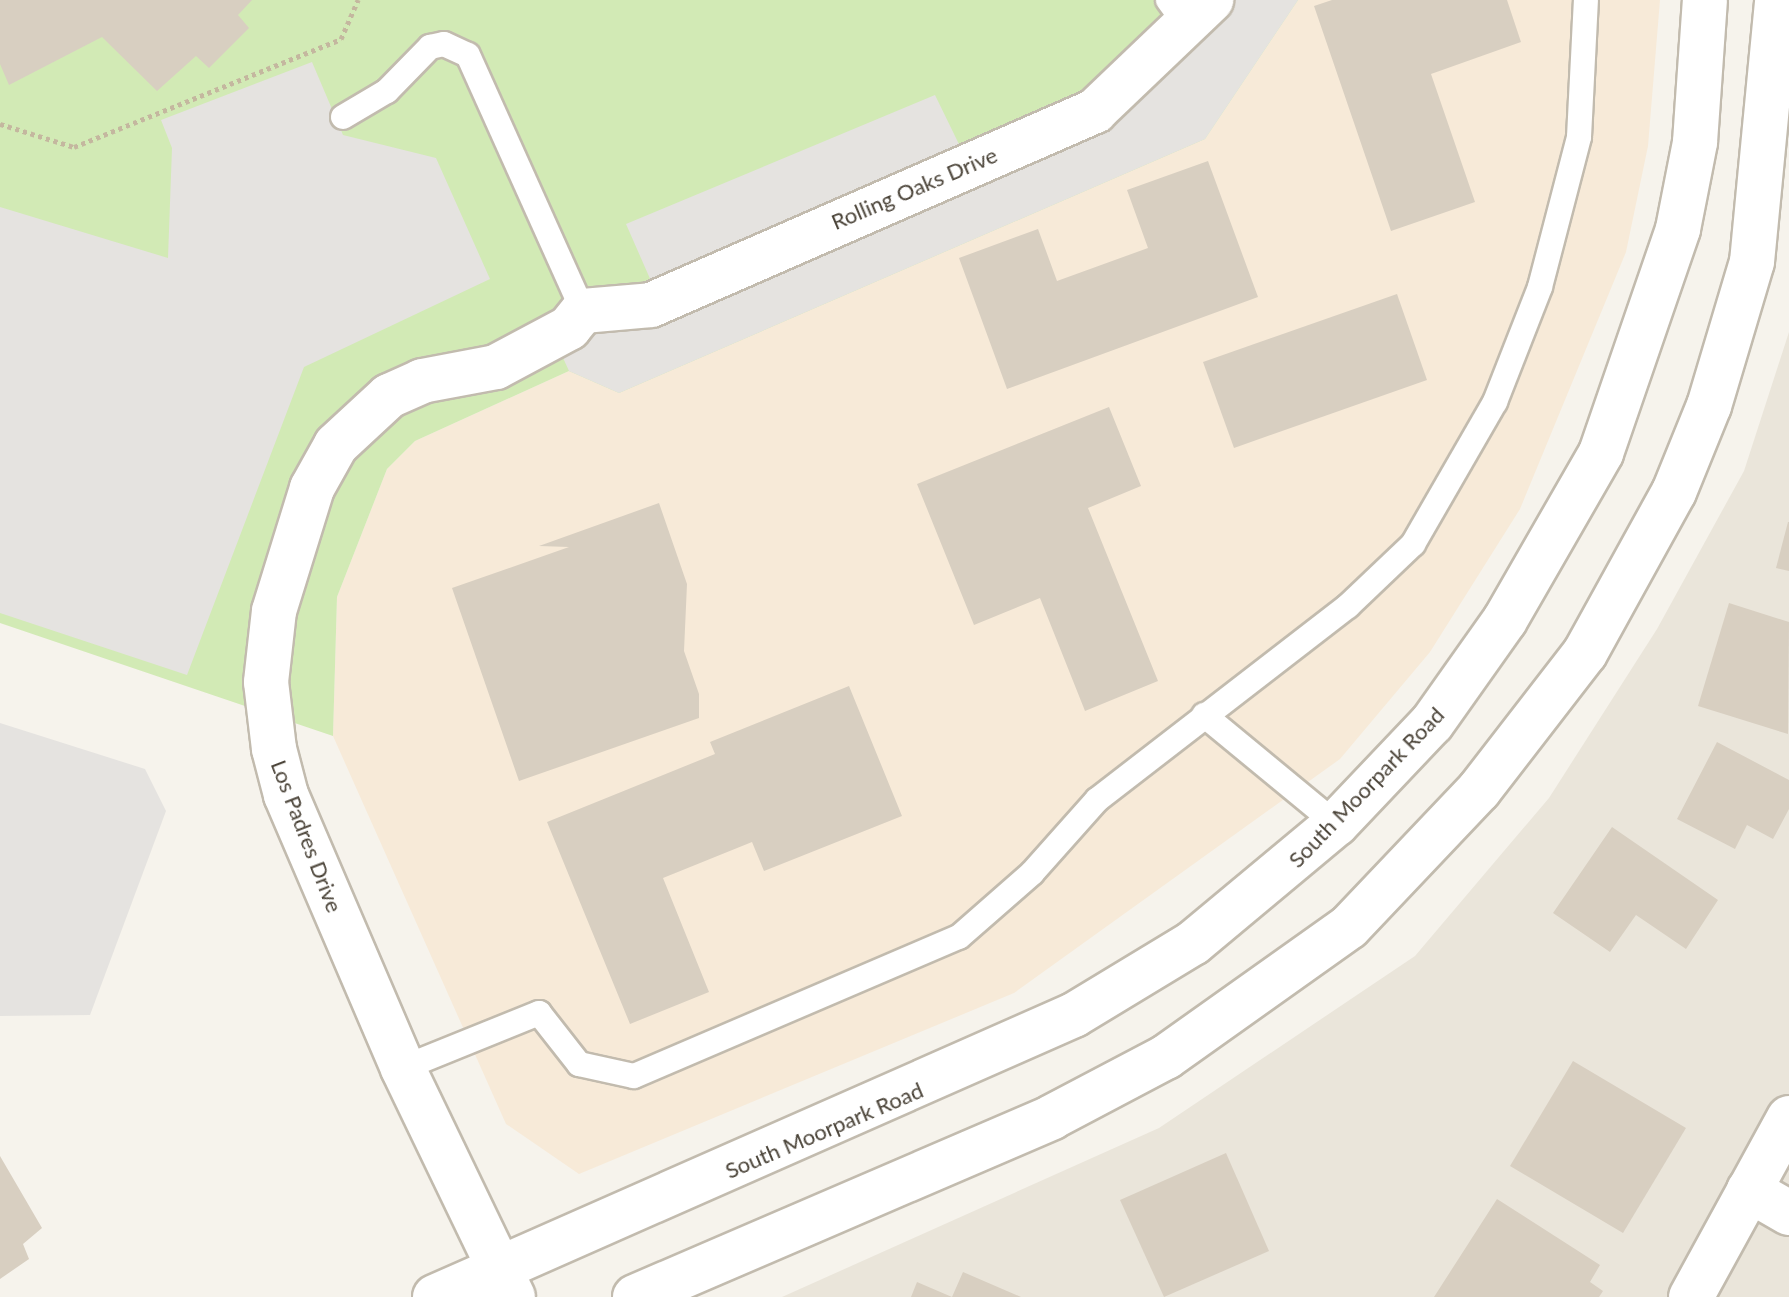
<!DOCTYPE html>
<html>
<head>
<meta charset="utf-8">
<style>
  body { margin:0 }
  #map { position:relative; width:1789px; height:1297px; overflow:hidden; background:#f6f3ec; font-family:Lato,sans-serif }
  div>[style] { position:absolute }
  .residential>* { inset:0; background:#eae5da }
  .commercial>* { inset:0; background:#f7ead8 }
  .green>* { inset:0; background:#d2eab5 }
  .parking>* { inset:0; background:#e5e3e0 }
  .building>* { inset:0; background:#d8cfc1 }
  .path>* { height:5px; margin-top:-2.5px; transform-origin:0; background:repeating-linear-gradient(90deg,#c4b79f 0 4px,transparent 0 8px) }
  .roads { filter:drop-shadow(2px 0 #c2bbae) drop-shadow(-2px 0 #c2bbae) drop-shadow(0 2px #c2bbae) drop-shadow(0 -2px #c2bbae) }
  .service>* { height:24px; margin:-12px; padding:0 12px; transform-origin:12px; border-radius:12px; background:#fff }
  .minor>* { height:44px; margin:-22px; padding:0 22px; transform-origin:22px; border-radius:22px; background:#fff }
  .tertiary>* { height:44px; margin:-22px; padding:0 22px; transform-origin:22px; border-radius:22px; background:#fff }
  span { translate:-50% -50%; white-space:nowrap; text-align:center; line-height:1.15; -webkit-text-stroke:8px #fff; paint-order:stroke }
  .street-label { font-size:22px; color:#4b4439 }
</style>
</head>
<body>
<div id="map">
  <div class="residential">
    <div style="clip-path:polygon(1789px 332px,1789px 1297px,782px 1297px,1159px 1128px,1415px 956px,1549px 798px,1657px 629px,1744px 471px)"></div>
  </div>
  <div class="commercial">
    <div style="clip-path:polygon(1298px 0,1660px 0,1648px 146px,1626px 252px,1520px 509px,1430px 652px,1340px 759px,1014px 993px,579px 1174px,506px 1124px,333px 736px,337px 597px,387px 469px,415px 441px,569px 371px,1205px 139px)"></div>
  </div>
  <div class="green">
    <div style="clip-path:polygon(0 0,1298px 0,1205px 139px,619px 393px,569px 371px,415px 441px,387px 469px,337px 597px,333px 736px,0 623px)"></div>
  </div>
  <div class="parking">
    <div style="clip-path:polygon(1228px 0,1298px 0,1205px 139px,619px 393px,569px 371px,559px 349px,662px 306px,626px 224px,935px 95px,974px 175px)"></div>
    <div style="clip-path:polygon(312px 62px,343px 135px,436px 158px,490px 279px,304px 367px,187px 675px,0 613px,0 207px,168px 258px,172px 148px,161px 120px)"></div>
    <div style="clip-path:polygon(0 723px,145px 769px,166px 811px,90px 1015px,0 1016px)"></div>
  </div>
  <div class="building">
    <div style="clip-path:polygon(0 0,252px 0,238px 15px,249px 28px,209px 68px,196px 56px,157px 91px,102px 37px,9px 85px,0 64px)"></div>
    <div style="clip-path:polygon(1332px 0,1507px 0,1521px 42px,1431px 74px,1475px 202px,1391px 231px,1314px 6px)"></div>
    <div style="clip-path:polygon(1208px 161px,1258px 297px,1007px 389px,959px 258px,1038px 229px,1057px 281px,1148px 248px,1127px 190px)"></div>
    <div style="clip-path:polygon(1397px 294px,1427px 380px,1234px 448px,1203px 362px)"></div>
    <div style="clip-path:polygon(1109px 407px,1141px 486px,1088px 508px,1158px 681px,1085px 711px,1040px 598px,974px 625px,917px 484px)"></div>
    <div style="clip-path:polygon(659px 503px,687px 584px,684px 651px,699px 694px,699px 718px,519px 781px,452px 588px,569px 547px,539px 546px)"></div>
    <div style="clip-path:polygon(1788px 522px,1789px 522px,1789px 571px,1776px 568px)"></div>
    <div style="clip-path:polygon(1729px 603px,1789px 622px,1788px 734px,1698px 706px)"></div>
    <div style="clip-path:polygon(849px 686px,902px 816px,764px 871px,752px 842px,663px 878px,709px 992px,630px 1024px,547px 822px,715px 754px,710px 742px)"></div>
    <div style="clip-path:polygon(1717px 742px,1789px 780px,1789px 809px,1773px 839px,1747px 825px,1735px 849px,1677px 819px)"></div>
    <div style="clip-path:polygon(1612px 827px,1718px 900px,1686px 949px,1636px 915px,1610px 952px,1553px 913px)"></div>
    <div style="clip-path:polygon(1573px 1061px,1686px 1128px,1623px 1233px,1510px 1166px)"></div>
    <div style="clip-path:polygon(1226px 1153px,1269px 1251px,1164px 1297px,1120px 1200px)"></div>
    <div style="clip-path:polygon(0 1156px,42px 1228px,23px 1244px,29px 1259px,0 1279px)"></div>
    <div style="clip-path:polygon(1497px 1199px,1600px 1265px,1590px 1282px,1603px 1291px,1599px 1297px,1434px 1297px)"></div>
    <div style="clip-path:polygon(963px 1272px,1021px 1297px,911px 1297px,917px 1282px,952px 1297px)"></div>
  </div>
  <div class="path">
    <div style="left:0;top:124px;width:77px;rotate:17.3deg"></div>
    <div style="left:74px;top:147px;width:288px;rotate:-22deg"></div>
    <div style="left:341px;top:39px;width:43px;rotate:-66.4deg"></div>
  </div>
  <div class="roads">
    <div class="service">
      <div style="left:1168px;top:0;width:31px;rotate:54deg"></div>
      <div style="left:343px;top:117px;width:51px;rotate:-30.6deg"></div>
      <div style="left:387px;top:91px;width:62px;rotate:-45.7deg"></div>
      <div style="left:430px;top:47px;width:14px;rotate:-12deg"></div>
      <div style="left:444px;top:44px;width:26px;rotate:25deg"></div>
      <div style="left:468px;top:55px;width:281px;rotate:65.8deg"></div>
      <div style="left:1204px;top:715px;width:171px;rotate:39.5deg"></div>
      <div style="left:403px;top:1068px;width:147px;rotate:-22deg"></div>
      <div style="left:539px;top:1013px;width:65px;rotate:51.9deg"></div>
      <div style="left:579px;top:1064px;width:56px;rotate:12.3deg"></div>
      <div style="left:634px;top:1076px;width:353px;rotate:-23.2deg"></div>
      <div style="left:959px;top:937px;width:97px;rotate:-41.2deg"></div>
      <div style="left:1032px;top:873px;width:98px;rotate:-48.3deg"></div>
      <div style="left:1097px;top:800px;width:317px;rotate:-37.7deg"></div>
      <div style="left:1348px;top:606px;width:90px;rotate:-43.6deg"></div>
      <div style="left:1413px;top:544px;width:164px;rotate:-60deg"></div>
      <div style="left:1495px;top:402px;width:123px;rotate:-68.6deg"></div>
      <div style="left:1540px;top:287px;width:155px;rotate:-75.4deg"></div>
      <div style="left:1579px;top:137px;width:137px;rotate:-87.1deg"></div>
    </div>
    <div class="minor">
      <div style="left:1749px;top:1190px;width:46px;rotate:29.9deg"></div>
      <div style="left:513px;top:1297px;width:254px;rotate:-115.7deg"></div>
      <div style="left:403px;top:1068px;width:297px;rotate:-113.2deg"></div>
      <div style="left:286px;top:795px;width:48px;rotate:-104.6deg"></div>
      <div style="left:274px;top:749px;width:67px;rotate:-96.8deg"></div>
      <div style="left:266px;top:682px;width:71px;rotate:-83.6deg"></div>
      <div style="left:274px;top:611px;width:129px;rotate:-72.8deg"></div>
      <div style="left:312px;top:488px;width:49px;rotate:-60.8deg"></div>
      <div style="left:336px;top:445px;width:72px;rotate:-42.8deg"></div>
      <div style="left:389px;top:396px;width:36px;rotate:-24deg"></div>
      <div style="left:422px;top:381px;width:75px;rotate:-10.7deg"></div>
      <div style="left:496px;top:367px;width:83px;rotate:-28.1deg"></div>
      <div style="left:569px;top:328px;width:22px;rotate:-51deg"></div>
      <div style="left:583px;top:311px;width:68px;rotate:-5deg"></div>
      <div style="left:651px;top:305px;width:485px;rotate:-23.6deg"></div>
      <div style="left:1095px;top:111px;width:161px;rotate:-43.7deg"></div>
      <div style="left:1691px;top:1297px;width:204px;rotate:-61.3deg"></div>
    </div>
    <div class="tertiary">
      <div style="left:435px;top:1297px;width:698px;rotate:-23.81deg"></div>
      <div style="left:1074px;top:1015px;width:139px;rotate:-31.2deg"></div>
      <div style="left:1193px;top:943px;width:186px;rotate:-39.8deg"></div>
      <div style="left:1336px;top:824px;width:139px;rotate:-46.5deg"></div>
      <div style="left:1432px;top:723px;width:126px;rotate:-54.7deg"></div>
      <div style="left:1505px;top:620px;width:193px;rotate:-60.1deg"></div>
      <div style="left:1601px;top:453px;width:237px;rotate:-71deg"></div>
      <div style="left:1678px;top:229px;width:89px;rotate:-78.9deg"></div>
      <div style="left:1695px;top:142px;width:142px;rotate:-86deg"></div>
      <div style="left:635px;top:1297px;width:454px;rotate:-23.3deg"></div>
      <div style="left:1052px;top:1117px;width:129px;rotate:-27.8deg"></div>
      <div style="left:1166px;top:1057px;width:224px;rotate:-35.4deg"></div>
      <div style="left:1349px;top:927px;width:189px;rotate:-46.5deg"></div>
      <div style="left:1479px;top:790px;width:173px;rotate:-52.3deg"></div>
      <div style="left:1585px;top:653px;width:184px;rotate:-61.1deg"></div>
      <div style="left:1674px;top:492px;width:93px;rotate:-67.9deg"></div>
      <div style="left:1709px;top:406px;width:150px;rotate:-73.4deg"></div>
      <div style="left:1752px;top:262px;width:263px;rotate:-84.5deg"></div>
    </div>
  </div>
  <div class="street-label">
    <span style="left:914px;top:188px;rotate:-23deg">Rolling Oaks Drive</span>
    <span style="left:1366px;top:787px;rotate:-46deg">South Moorpark Road</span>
    <span style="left:307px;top:836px;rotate:69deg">Los Padres Drive</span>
    <span style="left:824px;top:1130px;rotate:-23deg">South Moorpark Road</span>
  </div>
</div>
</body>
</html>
